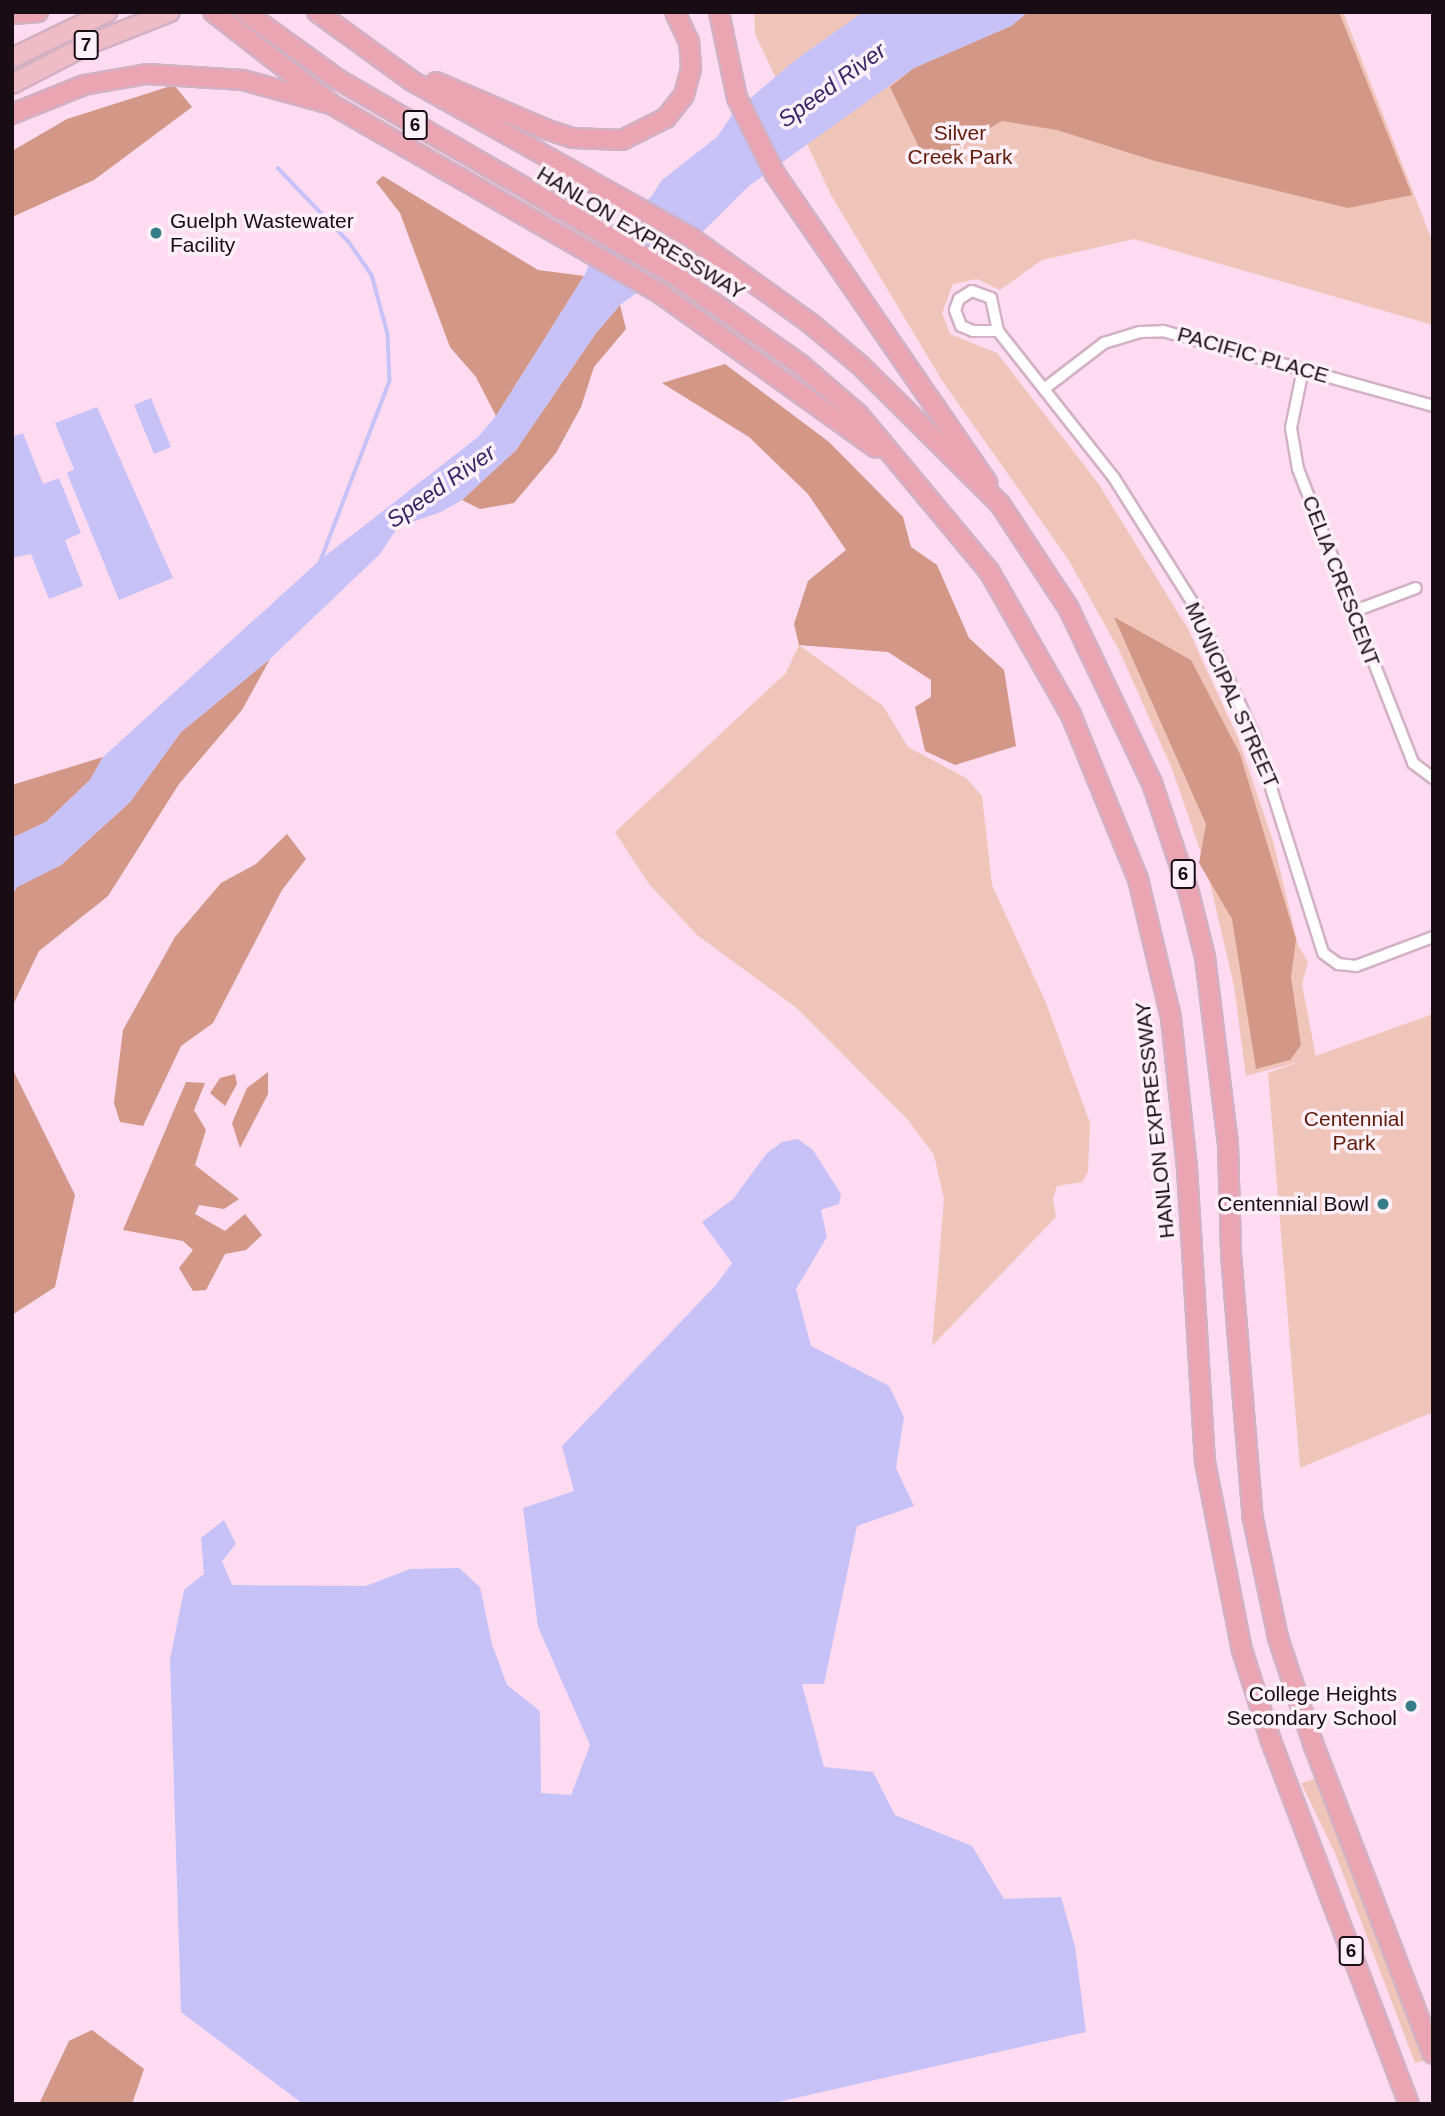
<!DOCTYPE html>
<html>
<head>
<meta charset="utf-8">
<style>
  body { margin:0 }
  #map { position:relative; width:1445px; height:2116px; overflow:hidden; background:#fedbf0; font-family:Helvetica,sans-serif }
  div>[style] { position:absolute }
  .green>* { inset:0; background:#efc5ba }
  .forest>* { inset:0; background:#d29787 }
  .water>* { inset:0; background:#c6c2f8 }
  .stream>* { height:3.5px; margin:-1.75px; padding:0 1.75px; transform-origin:1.75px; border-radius:1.75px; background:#c6c2f8 }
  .roads { filter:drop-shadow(2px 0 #d2b1c5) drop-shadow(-2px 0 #d2b1c5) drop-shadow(0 2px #d2b1c5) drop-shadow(0 -2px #d2b1c5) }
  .minor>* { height:10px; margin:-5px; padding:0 5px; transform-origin:5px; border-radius:5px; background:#fff }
  .primary>* { height:18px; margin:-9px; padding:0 9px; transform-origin:9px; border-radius:9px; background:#efbbc5 }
  .trunk>* { height:18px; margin:-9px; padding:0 9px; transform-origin:9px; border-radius:9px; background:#eaa4b2 }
  .dots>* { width:19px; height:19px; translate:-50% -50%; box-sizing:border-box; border:4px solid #fef0f8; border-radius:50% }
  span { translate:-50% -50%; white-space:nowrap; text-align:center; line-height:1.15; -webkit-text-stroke:7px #fef0f8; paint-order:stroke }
  .shield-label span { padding:2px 5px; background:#fef0f8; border:2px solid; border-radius:5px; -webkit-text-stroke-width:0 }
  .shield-label { font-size:19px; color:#180d14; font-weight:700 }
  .park-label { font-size:21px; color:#621c0a }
  .poi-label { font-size:21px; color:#180d14 }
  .left { translate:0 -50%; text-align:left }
  .right { translate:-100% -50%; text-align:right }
  .street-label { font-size:21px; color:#180d14 }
  .water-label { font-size:23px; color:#342866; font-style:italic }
  .frame { position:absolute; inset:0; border:14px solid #180d14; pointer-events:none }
</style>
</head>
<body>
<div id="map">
  <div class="green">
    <div style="clip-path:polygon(754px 12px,1343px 12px,1433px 243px,1433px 325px,1134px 239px,1042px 260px,1000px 290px,977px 279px,953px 284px,942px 313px,950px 334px,997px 353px,1098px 483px,1188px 629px,1238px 738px,1273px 841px,1298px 945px,1308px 962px,1302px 984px,1316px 1057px,1246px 1076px,1234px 986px,1207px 870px,1172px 769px,1119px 650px,1068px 559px,943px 382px,831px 195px,755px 34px)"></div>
    <div style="clip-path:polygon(799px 645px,883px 706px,908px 747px,966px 778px,982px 796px,992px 885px,1046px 1003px,1090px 1123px,1088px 1172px,1082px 1182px,1057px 1186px,1053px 1199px,1056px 1217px,932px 1346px,944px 1199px,934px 1155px,908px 1120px,798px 1009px,697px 935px,649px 884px,615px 832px,786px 673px)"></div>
    <div style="clip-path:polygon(1433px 1014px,1433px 1412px,1300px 1468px,1268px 1073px)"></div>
    <div style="clip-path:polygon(1318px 1778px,1388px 1959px,1425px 2060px,1415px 2063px,1335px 1853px,1301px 1783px)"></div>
  </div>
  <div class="forest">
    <div style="clip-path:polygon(1028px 12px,1339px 12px,1412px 195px,1348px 208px,1155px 161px,1057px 130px,1002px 121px,927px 164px,890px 87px,914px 68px,1011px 26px)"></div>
    <div style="clip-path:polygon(174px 85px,192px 107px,94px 180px,12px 217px,12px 151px,67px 119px)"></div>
    <div style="clip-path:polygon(383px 176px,538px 270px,584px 276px,496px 416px,476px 377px,450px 347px,400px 213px,376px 182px)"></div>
    <div style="clip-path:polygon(620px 305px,626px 329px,594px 367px,581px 407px,556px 453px,514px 503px,480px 509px,462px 500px,516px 450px,596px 333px)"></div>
    <div style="clip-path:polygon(725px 364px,829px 442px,903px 517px,911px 547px,937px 565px,969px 638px,1004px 670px,1016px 746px,955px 765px,925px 751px,915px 707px,931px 697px,931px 680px,888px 652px,799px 645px,794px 624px,808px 581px,846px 550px,808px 494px,749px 437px,662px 383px)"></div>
    <div style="clip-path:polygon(1114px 617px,1191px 660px,1240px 754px,1296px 939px,1291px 977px,1301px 1045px,1290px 1060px,1256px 1069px,1232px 919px,1199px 863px,1206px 824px)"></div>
    <div style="clip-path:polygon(270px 659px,242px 710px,179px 784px,108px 896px,39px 951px,12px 1007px,12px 895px,17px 887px,61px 865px,130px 802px,181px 732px)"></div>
    <div style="clip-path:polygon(103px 757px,90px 780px,46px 822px,12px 838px,12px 785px)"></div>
    <div style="clip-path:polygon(287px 834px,306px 859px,282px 890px,213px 1023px,181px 1046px,143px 1126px,120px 1122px,114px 1103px,123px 1030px,175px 937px,221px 883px,256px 864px)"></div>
    <div style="clip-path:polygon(12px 1068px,75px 1195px,55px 1287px,12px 1315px)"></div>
    <div style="clip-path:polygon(268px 1072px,268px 1094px,240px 1148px,232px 1123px,247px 1088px)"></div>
    <div style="clip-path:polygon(235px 1074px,237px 1084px,225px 1106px,210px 1093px,220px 1078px)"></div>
    <div style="clip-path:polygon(186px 1082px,205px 1083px,194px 1110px,206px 1130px,195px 1165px,239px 1199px,224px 1209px,199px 1205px,195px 1214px,225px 1231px,245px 1214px,262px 1235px,246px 1250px,225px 1254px,206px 1290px,193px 1291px,179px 1268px,193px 1250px,183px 1241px,123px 1230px)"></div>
    <div style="clip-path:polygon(92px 2030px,144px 2069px,132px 2104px,39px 2104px,69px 2041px)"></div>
  </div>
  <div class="water">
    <div style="clip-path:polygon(863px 12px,1028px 12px,1011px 26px,914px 68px,749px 186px,654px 280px,620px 305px,596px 333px,516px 450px,462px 500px,441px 512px,398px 527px,380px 554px,270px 659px,181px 732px,130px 802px,61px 865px,17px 887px,12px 895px,12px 838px,46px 822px,90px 780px,103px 757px,320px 560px,478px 437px,496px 416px,584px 276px,604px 231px,651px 197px,662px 180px,717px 137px,734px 112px,794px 61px)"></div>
    <div style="clip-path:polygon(151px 398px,171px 447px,154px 454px,134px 405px)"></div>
    <div style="clip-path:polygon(97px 407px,173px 578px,119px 600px,67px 473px,74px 469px,55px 423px)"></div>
    <div style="clip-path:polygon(23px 433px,43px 484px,59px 478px,81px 533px,65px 540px,83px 586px,49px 599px,31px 554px,12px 558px,12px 437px)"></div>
    <div style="clip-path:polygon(798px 1139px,813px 1150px,841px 1194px,839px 1204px,821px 1210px,827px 1237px,796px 1289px,811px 1346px,889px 1386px,904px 1417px,896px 1468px,914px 1506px,857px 1526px,824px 1684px,802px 1684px,824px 1767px,873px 1772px,895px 1815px,972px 1846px,1004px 1899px,1061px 1897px,1075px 1946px,1086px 2032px,769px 2104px,303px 2104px,181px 2012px,170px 1659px,184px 1590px,204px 1574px,201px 1538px,224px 1520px,236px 1544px,222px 1561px,232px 1585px,366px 1586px,410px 1569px,459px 1568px,480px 1587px,492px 1644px,507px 1685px,540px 1711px,541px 1793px,571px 1795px,590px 1745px,538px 1627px,523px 1508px,574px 1491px,562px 1446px,716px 1285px,732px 1263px,702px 1222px,733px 1199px,767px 1153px,782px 1142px)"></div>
  </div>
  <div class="stream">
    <div style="left:278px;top:168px;width:103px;rotate:46.2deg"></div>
    <div style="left:349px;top:242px;width:40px;rotate:55.1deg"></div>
    <div style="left:372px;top:275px;width:61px;rotate:74.8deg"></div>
    <div style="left:388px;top:334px;width:47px;rotate:87.6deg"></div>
    <div style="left:390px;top:381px;width:195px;rotate:111deg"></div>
  </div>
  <div class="roads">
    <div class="minor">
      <div style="left:998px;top:331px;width:25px;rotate:180deg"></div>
      <div style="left:973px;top:331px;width:13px;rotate:-157deg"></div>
      <div style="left:961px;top:326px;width:17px;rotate:-111deg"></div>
      <div style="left:955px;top:310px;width:12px;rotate:-70deg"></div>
      <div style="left:959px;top:299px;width:15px;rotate:-32deg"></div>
      <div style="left:972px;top:291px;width:20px;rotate:20deg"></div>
      <div style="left:991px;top:298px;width:34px;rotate:78deg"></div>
      <div style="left:998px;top:331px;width:187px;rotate:51.7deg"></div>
      <div style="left:1114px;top:478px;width:156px;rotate:57.8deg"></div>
      <div style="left:1197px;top:610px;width:140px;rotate:65.5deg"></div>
      <div style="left:1255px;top:737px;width:226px;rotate:72.5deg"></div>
      <div style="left:1323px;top:953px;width:19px;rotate:36deg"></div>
      <div style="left:1338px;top:964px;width:18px;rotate:6deg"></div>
      <div style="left:1356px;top:966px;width:82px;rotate:-20.6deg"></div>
      <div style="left:1303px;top:369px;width:60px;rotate:101.5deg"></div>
      <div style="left:1291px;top:428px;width:42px;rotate:80.3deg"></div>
      <div style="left:1298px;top:469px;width:316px;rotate:68.6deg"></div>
      <div style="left:1413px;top:763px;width:25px;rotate:37deg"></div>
      <div style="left:1044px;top:389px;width:76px;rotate:-37.5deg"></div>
      <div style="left:1104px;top:343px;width:38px;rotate:-17deg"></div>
      <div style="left:1140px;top:332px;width:23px;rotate:-2deg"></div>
      <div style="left:1163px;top:331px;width:280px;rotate:15.5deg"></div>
      <div style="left:1352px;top:612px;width:68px;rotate:-20.6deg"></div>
    </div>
    <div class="primary">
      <div style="left:12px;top:58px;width:106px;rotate:-25.8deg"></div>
      <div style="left:12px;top:84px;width:85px;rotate:-27.5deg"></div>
      <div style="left:87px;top:45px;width:89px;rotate:-21.7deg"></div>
    </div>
    <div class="trunk">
      <div style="left:213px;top:12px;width:150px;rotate:37.9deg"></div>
      <div style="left:331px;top:104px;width:381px;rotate:29.9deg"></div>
      <div style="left:661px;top:294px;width:264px;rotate:35.6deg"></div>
      <div style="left:245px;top:12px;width:116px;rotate:35.9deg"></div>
      <div style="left:339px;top:80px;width:386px;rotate:30.1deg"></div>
      <div style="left:673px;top:274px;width:157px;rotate:35.4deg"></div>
      <div style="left:801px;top:365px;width:75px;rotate:40.7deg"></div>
      <div style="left:858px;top:414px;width:204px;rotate:50.2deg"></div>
      <div style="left:989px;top:571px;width:166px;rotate:60.3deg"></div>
      <div style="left:1071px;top:715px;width:177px;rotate:67.8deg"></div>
      <div style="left:1138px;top:879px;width:143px;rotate:76.6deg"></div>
      <div style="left:1171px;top:1018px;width:151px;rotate:83.9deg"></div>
      <div style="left:1187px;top:1168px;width:295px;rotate:86.5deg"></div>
      <div style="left:1205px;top:1462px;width:192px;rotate:78.9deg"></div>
      <div style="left:1242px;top:1650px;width:96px;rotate:72.3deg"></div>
      <div style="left:1271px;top:1741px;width:388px;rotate:69.2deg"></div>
      <div style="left:317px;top:12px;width:117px;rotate:36deg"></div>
      <div style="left:412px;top:81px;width:322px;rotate:29.3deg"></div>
      <div style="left:693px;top:239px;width:144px;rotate:35.7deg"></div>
      <div style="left:810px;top:323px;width:65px;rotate:40deg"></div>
      <div style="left:860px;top:365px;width:197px;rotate:44.8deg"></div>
      <div style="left:1000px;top:504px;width:123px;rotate:56.6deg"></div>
      <div style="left:1068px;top:607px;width:195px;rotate:64.5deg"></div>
      <div style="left:1152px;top:783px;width:116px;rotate:71.4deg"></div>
      <div style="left:1189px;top:893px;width:66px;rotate:76deg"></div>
      <div style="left:1205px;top:957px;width:188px;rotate:83deg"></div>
      <div style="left:1228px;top:1144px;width:110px;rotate:88.4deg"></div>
      <div style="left:1231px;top:1254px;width:266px;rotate:85.3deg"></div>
      <div style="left:1253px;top:1519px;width:122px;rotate:78.1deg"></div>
      <div style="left:1278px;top:1638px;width:114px;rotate:71.6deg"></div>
      <div style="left:1314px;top:1746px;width:330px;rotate:68.9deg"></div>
      <div style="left:719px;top:12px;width:88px;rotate:78.2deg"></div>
      <div style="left:737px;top:98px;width:85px;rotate:63.4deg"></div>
      <div style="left:775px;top:174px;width:375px;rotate:55.5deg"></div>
      <div style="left:12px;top:14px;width:26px;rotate:-4deg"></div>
      <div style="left:436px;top:82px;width:119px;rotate:23.3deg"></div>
      <div style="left:545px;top:129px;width:29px;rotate:18deg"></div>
      <div style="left:573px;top:138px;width:49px;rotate:2.3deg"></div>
      <div style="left:622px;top:140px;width:49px;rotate:-26.6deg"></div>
      <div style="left:666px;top:118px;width:29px;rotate:-52deg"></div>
      <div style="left:684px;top:95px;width:28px;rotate:-75deg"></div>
      <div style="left:691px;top:68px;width:26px;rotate:-94deg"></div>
      <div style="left:689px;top:42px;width:33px;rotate:-115deg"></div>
      <div style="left:12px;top:114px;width:78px;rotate:-21.9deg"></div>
      <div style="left:84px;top:85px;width:64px;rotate:-9.9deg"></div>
      <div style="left:147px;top:74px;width:96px;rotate:3.6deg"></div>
      <div style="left:243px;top:80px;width:87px;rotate:15.3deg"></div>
    </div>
  </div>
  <div class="dots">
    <div style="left:156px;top:233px;background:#367d87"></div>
    <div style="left:1383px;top:1204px;background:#367d87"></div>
    <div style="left:1411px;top:1706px;background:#367d87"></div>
  </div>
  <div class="shield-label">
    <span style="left:86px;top:45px">7</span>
    <span style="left:415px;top:125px">6</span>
    <span style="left:1183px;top:874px">6</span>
    <span style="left:1351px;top:1951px">6</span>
  </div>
  <div class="park-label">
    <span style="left:960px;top:145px">Silver<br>Creek Park</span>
    <span style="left:1354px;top:1131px">Centennial<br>Park</span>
  </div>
  <div class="poi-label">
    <span class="left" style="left:170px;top:233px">Guelph Wastewater<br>Facility</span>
    <span class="right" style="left:1369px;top:1204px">Centennial Bowl</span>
    <span class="right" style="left:1397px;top:1706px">College Heights<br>Secondary School</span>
  </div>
  <div class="street-label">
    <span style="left:641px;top:233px;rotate:31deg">HANLON EXPRESSWAY</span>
    <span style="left:1253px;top:355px;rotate:16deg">PACIFIC PLACE</span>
    <span style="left:1341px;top:581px;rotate:69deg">CELIA CRESCENT</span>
    <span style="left:1232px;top:695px;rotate:66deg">MUNICIPAL STREET</span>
    <span style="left:1155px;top:1120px;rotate:-96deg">HANLON EXPRESSWAY</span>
  </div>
  <div class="water-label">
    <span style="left:832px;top:85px;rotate:-36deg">Speed River</span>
    <span style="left:441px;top:486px;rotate:-35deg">Speed River</span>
  </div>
  <div class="frame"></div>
</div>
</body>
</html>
